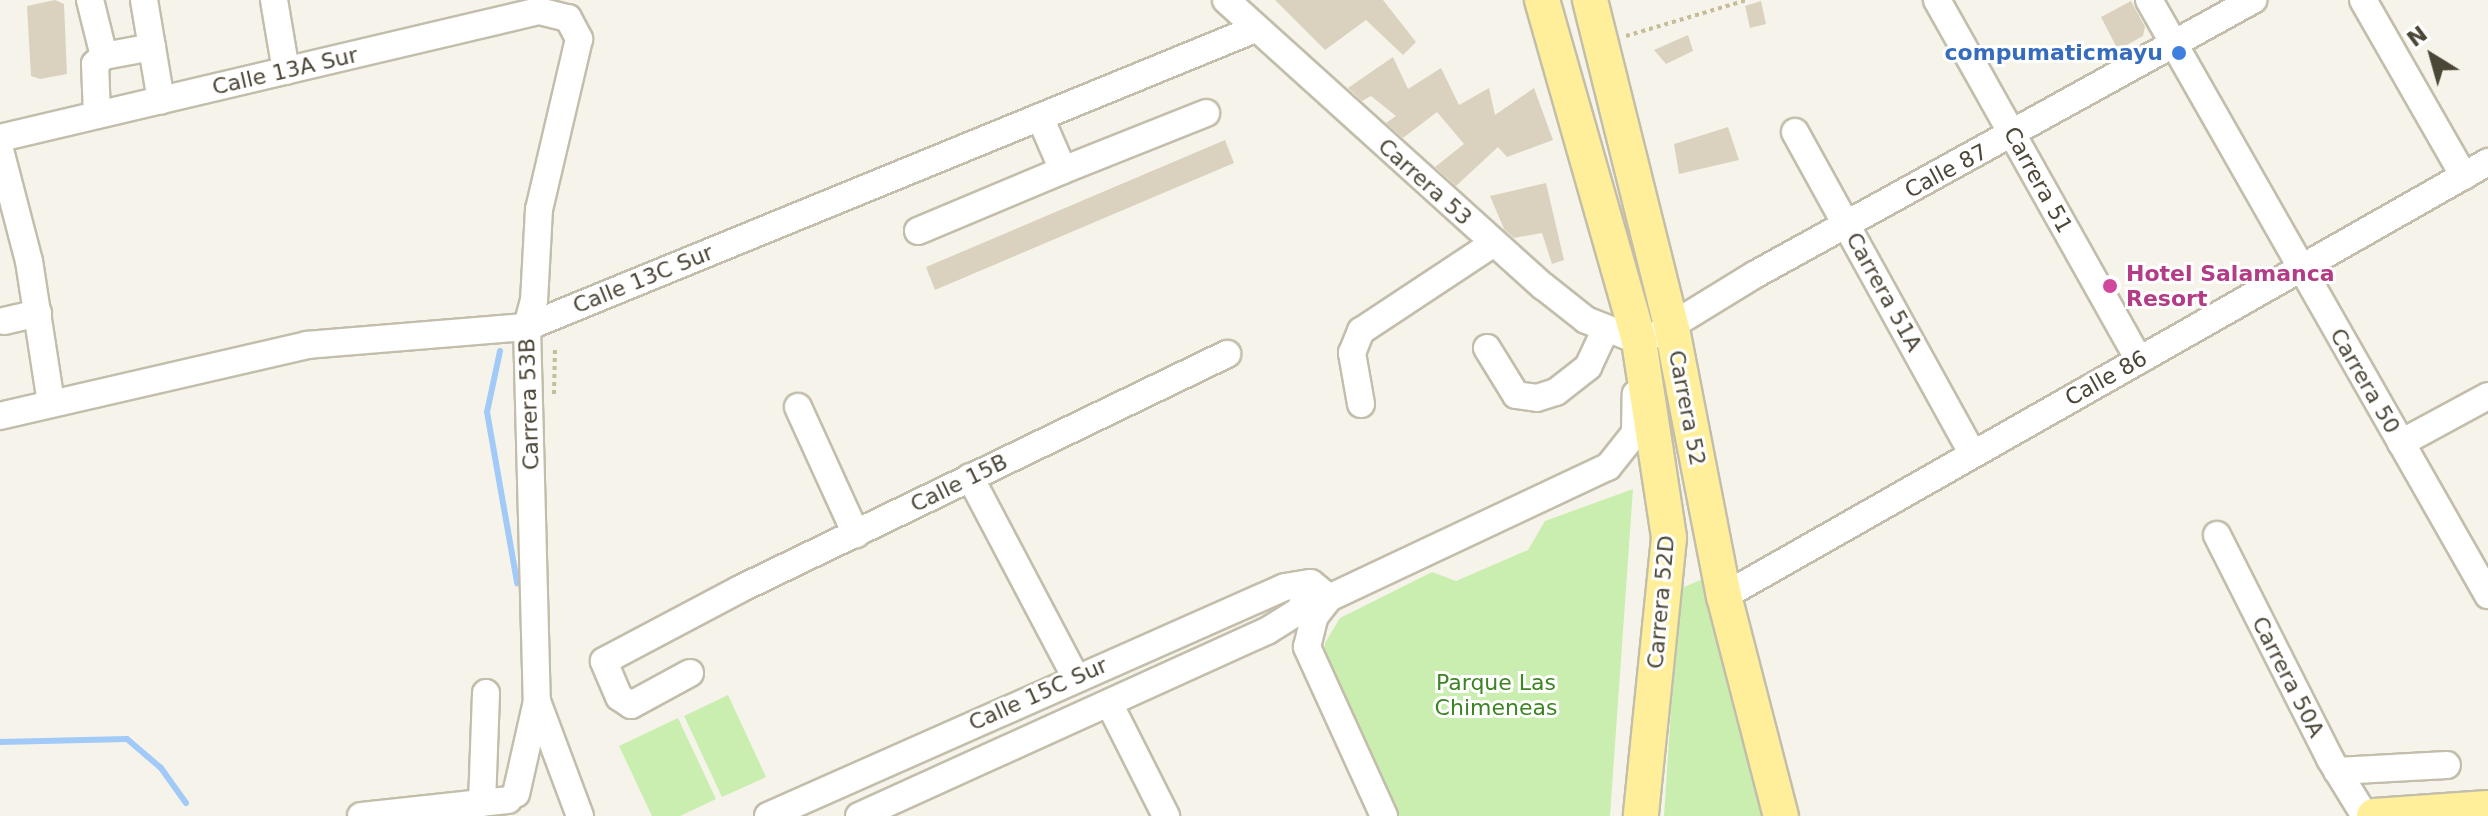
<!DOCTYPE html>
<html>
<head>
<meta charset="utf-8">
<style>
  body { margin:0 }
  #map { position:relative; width:2488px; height:816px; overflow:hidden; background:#f6f4ea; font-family:"DejaVu Sans",sans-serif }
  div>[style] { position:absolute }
  .green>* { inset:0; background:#caeeaf }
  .stream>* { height:6px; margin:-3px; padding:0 3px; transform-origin:3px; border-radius:3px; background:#a1caf8 }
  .building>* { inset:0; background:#dad2be }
  .path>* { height:4px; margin-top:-2px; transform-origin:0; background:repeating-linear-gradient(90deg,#c7bd9b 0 4px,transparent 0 8px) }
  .roads { filter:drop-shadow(2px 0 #c3beab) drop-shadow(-2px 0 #c3beab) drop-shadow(0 2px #c3beab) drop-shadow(0 -2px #c3beab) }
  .minor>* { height:26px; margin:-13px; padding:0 13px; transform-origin:13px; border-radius:13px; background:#fff }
  .major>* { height:34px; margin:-17px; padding:0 17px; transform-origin:17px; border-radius:17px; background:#ffef9b }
  .dots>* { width:22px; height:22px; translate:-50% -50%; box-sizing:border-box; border:4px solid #fff; border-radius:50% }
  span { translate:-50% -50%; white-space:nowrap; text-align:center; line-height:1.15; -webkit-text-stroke:6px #fff; paint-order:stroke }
  .shop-label { font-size:22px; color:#366cbe; font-weight:700 }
  .right { translate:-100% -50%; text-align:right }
  .street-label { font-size:22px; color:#4c4637 }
  .hotel-label { font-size:22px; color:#b23c85; font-weight:700 }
  .left { translate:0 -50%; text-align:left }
  .park-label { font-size:22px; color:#3c8522 }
  .north { position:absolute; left:2392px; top:16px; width:80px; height:80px; -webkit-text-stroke:6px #fff; paint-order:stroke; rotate:323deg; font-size:22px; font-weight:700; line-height:32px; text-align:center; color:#4c4637 }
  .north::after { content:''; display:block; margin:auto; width:28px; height:36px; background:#4c4637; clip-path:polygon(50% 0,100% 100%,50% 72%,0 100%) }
</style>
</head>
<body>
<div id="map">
  <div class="green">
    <div style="clip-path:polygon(1633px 489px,1610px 816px,1394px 816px,1321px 668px,1325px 643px,1340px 618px,1432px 572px,1456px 581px,1528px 550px,1545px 521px)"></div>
    <div style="clip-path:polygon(1703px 579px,1763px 816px,1664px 816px,1679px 589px)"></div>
    <div style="clip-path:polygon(728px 695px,766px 777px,722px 797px,684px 716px)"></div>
    <div style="clip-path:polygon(678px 718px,716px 799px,680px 816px,652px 816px,619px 746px)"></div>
  </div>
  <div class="stream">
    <div style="left:500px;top:351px;width:62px;rotate:102deg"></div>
    <div style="left:487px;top:412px;width:174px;rotate:80deg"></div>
    <div style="left:0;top:742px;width:127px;rotate:-1.4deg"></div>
    <div style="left:127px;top:739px;width:45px;rotate:40.5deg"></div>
    <div style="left:161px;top:768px;width:43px;rotate:54.5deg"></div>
  </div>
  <div class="building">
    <div style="clip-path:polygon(55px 0,64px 4px,67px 74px,40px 79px,31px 76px,27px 6px)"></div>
    <div style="clip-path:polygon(1275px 0,1383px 0,1416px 42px,1403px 55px,1366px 20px,1325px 50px)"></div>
    <div style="clip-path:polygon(1761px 1px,1766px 24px,1750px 28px,1745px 6px)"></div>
    <div style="clip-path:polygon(2131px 1px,2145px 27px,2143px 36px,2118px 50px,2101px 17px)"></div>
    <div style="clip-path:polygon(1688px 35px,1693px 51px,1666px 64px,1654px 50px)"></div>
    <div style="clip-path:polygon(1393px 57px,1408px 89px,1441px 68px,1459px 105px,1489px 88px,1495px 115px,1534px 88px,1553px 140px,1507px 157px,1498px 147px,1456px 186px,1435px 167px,1464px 144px,1437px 112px,1403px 138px,1386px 123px,1396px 116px,1371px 96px,1362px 101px,1348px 88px)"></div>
    <div style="clip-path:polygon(1728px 127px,1739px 160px,1679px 174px,1674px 144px)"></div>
    <div style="clip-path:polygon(1225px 140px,1234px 163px,935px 290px,926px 267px)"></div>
    <div style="clip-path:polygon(1546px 183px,1564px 260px,1552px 264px,1542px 233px,1514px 238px,1504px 229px,1490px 196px)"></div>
  </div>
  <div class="path">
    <div style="left:1626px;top:36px;width:126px;rotate:-16.6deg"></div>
    <div style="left:554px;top:394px;width:46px;rotate:-88.8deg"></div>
  </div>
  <div class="roads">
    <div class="minor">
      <div style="left:90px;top:0;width:58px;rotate:76deg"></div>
      <div style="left:144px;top:0;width:102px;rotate:80.4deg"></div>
      <div style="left:274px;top:0;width:72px;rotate:80.4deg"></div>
      <div style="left:1226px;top:0;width:427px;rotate:42.1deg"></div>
      <div style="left:1543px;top:286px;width:55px;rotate:38.3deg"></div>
      <div style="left:1586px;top:320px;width:57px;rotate:21.6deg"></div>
      <div style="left:1937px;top:0;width:413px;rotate:60.7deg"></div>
      <div style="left:2149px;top:0;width:685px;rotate:60.33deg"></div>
      <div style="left:2363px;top:0;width:203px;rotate:60.2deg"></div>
      <div style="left:97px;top:115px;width:51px;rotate:-92.2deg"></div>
      <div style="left:95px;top:64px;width:12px;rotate:-42deg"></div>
      <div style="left:104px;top:56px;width:49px;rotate:-10.6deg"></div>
      <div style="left:1795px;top:132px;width:367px;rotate:61.1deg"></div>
      <div style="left:0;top:138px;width:554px;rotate:-13.26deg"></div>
      <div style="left:539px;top:11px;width:30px;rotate:14deg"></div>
      <div style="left:568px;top:18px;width:24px;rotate:62deg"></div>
      <div style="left:579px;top:39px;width:175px;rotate:103.2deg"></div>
      <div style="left:539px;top:209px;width:91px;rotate:93.1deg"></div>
      <div style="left:534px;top:300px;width:28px;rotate:105deg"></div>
      <div style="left:527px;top:327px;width:374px;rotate:88.5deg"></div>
      <div style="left:537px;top:701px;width:95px;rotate:102.7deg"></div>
      <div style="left:0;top:150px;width:115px;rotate:75.4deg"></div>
      <div style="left:29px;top:261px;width:144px;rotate:81.2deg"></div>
      <div style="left:1063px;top:170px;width:154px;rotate:-21.7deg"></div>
      <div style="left:918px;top:231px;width:157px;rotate:-22.8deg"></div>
      <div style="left:1063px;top:170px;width:58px;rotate:-113.5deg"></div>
      <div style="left:4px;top:321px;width:35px;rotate:-13deg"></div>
      <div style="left:1658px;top:334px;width:115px;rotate:-31.5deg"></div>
      <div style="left:1756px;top:274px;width:568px;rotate:-28.87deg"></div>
      <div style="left:1487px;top:348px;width:55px;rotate:58.3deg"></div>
      <div style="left:1516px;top:395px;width:21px;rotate:8deg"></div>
      <div style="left:1537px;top:398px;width:20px;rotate:-18deg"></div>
      <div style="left:1556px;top:392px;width:41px;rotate:-38deg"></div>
      <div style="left:1588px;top:367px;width:40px;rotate:-65deg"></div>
      <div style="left:1361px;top:404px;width:52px;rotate:-100deg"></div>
      <div style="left:1352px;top:353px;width:24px;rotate:-68deg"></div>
      <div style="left:1361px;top:331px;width:159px;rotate:-33.5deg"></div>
      <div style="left:798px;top:407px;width:140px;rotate:65.5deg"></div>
      <div style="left:0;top:416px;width:315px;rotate:-13deg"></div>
      <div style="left:307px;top:345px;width:221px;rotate:-4.7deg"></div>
      <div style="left:527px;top:327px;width:787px;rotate:-22.26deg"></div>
      <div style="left:2401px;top:443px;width:99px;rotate:-28.4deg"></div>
      <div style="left:970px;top:477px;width:225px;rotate:62.2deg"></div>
      <div style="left:2217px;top:535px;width:251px;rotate:63.2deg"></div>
      <div style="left:2330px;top:759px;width:67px;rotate:58.4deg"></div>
      <div style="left:1724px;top:596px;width:879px;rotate:-29.6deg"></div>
      <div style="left:690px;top:673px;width:67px;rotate:151.5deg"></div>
      <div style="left:631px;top:705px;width:14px;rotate:-146deg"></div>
      <div style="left:619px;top:697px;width:39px;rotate:-113deg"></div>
      <div style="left:604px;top:661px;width:154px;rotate:-27.9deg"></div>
      <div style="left:740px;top:589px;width:541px;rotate:-25.76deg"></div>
      <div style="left:537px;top:701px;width:123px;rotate:69.5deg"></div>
      <div style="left:1109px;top:703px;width:127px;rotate:63.2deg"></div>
      <div style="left:2337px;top:771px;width:110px;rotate:-3.1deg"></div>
      <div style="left:482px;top:803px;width:110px;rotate:-87.9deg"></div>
      <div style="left:361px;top:816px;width:148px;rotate:-6.2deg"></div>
      <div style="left:768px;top:816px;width:565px;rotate:-23.89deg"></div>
      <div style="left:1285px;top:587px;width:26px;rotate:-9deg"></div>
      <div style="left:1311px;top:583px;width:23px;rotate:40deg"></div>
      <div style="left:859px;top:816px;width:448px;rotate:-24.4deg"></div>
      <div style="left:1267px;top:631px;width:39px;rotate:-32deg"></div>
      <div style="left:1300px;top:610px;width:28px;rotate:-67deg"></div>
      <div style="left:1384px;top:816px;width:186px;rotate:-114.5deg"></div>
      <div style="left:1307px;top:647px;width:32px;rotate:-76deg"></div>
      <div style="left:1315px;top:616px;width:23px;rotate:-52deg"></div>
      <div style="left:1329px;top:598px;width:308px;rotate:-25.2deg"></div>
      <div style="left:1608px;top:467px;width:43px;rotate:-51.5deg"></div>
      <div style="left:1635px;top:433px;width:39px;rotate:-89deg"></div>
    </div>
    <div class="major">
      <div style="left:1542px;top:0;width:355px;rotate:74.1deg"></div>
      <div style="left:1639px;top:341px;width:199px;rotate:81.3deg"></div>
      <div style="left:1669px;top:538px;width:279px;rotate:95.8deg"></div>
      <div style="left:1590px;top:0;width:339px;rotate:76deg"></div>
      <div style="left:1672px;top:329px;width:272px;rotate:79deg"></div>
      <div style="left:1724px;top:596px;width:227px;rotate:75.5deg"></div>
      <div style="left:2374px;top:816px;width:114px;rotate:-4deg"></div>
    </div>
  </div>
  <div class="dots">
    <div style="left:2179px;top:53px;background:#3f7fe0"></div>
    <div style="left:2110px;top:286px;background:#d1479c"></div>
  </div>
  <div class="shop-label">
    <span class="right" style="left:2163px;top:53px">compumaticmayu</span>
  </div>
  <div class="street-label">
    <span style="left:285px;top:71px;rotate:-13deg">Calle 13A Sur</span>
    <span style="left:1946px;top:171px;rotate:-28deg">Calle 87</span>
    <span style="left:2038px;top:180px;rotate:61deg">Carrera 51</span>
    <span style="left:1425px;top:182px;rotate:42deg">Carrera 53</span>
    <span style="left:643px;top:279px;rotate:-22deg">Calle 13C Sur</span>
    <span style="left:1884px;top:292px;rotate:61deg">Carrera 51A</span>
    <span style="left:2106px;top:378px;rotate:-29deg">Calle 86</span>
    <span style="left:2365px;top:381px;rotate:60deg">Carrera 50</span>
    <span style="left:529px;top:404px;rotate:-92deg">Carrera 53B</span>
    <span style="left:1687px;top:408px;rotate:79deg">Carrera 52</span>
    <span style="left:959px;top:483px;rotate:-26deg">Calle 15B</span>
    <span style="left:1661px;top:602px;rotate:-85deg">Carrera 52D</span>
    <span style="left:2288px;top:677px;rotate:63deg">Carrera 50A</span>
    <span style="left:1038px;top:694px;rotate:-24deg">Calle 15C Sur</span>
  </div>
  <div class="hotel-label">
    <span class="left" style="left:2126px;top:286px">Hotel Salamanca<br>Resort</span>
  </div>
  <div class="park-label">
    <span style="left:1496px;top:695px">Parque Las<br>Chimeneas</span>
  </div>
  <div class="north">N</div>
</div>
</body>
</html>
